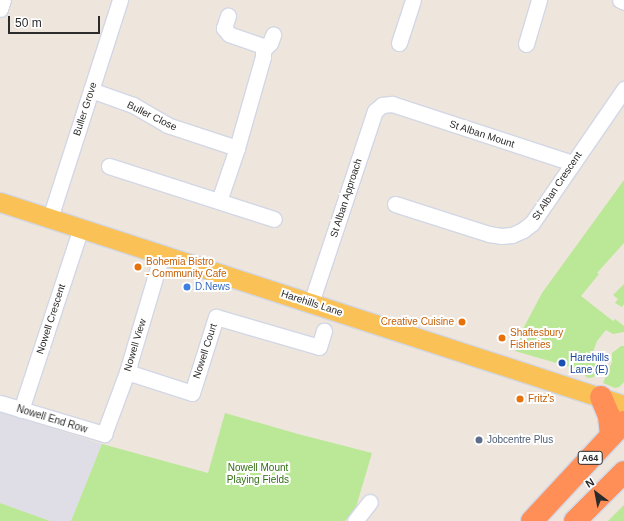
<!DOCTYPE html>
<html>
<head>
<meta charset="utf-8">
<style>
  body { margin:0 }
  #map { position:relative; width:624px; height:521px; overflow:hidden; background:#eee5dd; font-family:Helvetica,sans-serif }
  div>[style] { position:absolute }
  .industrial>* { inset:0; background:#dfdee6 }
  .green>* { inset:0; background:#bae896 }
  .roads { filter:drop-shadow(1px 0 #d2d7e5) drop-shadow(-1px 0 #d2d7e5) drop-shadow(0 1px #d2d7e5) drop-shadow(0 -1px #d2d7e5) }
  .minor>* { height:15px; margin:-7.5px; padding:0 7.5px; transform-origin:7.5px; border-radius:7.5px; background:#fff }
  .major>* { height:19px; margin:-9.5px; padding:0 9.5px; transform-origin:9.5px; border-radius:9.5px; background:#fac256 }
  .highway>* { height:22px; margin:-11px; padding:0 11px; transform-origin:11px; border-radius:11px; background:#ff8e57 }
  .dots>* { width:11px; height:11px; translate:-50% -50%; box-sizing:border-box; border:2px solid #fff; border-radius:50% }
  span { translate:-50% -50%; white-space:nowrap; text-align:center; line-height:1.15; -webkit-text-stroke:4px #fff; paint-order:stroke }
  .shield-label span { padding:1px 3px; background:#fff; border:1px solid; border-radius:3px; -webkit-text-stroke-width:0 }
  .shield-label { font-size:9px; color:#2b2b2b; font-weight:700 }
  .street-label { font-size:10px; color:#2b2b2b }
  .food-label { font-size:10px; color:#c56008 }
  .left { translate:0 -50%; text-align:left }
  .right { translate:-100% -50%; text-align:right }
  .shop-label { font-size:10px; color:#366cbe }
  .transit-label { font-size:10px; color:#164399 }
  .service-label { font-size:10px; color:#4e5e75 }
  .park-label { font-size:10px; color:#316e15 }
  .north { position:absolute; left:576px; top:473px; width:40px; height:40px; -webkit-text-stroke:3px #fff; paint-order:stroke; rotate:328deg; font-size:11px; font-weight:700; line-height:16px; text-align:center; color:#2b2b2b }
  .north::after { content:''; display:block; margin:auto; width:14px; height:18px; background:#2b2b2b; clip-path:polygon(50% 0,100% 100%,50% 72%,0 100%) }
  .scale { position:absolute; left:8px; top:16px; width:92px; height:18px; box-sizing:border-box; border:2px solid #2b2b2b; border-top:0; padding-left:5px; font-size:12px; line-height:14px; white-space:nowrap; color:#2b2b2b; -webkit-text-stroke:3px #fff; paint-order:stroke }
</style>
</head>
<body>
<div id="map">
  <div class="industrial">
    <div style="clip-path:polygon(0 412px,102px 444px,71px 521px,50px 521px,0 503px)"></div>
  </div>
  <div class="green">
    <div style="clip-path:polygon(624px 180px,624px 243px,597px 273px,599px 274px,581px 296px,613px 321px,615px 319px,624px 326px,624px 332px,613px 334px,606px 330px,597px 341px,593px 352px,593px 358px,597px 370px,594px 377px,588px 378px,577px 369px,515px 351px,524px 327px,542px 293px)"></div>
    <div style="clip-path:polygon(624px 284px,624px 304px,622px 307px,615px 303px,618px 299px,613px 295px)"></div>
    <div style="clip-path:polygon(621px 346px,624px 346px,624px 382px,619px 387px,615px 388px,603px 383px,612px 362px,612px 353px)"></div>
    <div style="clip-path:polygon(225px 413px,298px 434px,372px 453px,356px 507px,345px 521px,71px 521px,102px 444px,208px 473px)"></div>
    <div style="clip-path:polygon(0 503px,50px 521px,0 521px)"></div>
    <div style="clip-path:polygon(624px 505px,624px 521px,608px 521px)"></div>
  </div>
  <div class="roads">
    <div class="minor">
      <div style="left:620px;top:0;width:4px;rotate:27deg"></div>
      <div style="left:0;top:9px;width:9px;rotate:-72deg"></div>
      <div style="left:399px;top:43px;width:45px;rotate:-72deg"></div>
      <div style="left:526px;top:44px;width:46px;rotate:-73.5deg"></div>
      <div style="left:263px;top:50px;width:10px;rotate:-45deg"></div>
      <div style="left:270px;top:43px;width:9px;rotate:-69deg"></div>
      <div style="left:91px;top:90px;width:45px;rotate:19.7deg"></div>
      <div style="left:133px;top:105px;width:39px;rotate:30deg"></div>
      <div style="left:167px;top:125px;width:74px;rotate:18.2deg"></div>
      <div style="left:109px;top:166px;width:173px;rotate:17.8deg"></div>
      <div style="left:219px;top:201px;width:56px;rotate:-71.2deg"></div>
      <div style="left:237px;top:148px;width:95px;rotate:-74.1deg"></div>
      <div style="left:263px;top:57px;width:11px;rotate:-90deg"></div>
      <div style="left:263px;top:46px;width:36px;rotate:-161deg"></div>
      <div style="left:229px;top:34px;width:8px;rotate:-130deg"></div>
      <div style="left:224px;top:28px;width:13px;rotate:-72deg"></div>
      <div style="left:395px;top:204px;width:99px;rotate:17.7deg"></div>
      <div style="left:489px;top:234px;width:12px;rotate:9deg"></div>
      <div style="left:501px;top:236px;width:11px;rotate:-5deg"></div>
      <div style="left:512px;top:235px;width:12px;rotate:-24deg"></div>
      <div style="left:523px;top:230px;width:11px;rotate:-38deg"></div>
      <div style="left:532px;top:223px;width:163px;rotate:-55.5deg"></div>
      <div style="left:50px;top:218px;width:229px;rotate:-72.2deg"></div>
      <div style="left:311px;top:303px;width:202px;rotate:-71.6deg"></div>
      <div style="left:375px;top:111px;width:9px;rotate:-41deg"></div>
      <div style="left:382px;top:105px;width:10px;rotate:-6deg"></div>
      <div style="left:392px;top:104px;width:190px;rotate:18.1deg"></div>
      <div style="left:127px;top:372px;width:68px;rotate:17.9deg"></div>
      <div style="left:192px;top:393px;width:80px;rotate:-72.5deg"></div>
      <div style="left:216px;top:317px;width:107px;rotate:16.2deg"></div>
      <div style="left:319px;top:347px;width:17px;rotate:-73deg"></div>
      <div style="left:0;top:403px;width:109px;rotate:16.6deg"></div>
      <div style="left:104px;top:434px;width:66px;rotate:-69.6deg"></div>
      <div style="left:127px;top:372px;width:123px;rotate:-73.5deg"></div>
      <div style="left:21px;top:410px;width:192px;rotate:-71.8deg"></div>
      <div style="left:355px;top:521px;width:24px;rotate:-52deg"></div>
    </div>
    <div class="major">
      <div style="left:0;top:202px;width:656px;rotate:18.02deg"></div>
    </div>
    <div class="highway">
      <div style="left:601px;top:397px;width:21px;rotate:67deg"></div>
      <div style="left:609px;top:416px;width:20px;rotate:84deg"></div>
      <div style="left:532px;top:521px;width:135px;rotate:-47.1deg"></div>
      <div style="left:575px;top:521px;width:69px;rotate:-45deg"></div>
    </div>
  </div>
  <div class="dots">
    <div style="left:138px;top:267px;background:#e8710a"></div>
    <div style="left:187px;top:287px;background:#3f7fe0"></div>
    <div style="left:462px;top:322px;background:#e8710a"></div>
    <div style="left:502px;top:338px;background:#e8710a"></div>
    <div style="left:562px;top:363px;background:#1a4fb4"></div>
    <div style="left:520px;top:399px;background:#e8710a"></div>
    <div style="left:479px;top:440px;background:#5c6f8a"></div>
  </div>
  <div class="shield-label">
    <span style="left:590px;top:458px">A64</span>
  </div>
  <div class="street-label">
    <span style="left:85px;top:109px;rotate:-72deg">Buller Grove</span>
    <span style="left:152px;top:116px;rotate:26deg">Buller Close</span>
    <span style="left:482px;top:134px;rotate:18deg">St Alban Mount</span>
    <span style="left:557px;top:186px;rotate:-56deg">St Alban Crescent</span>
    <span style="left:346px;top:198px;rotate:-72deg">St Alban Approach</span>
    <span style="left:312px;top:303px;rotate:18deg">Harehills Lane</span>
    <span style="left:51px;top:319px;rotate:-72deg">Nowell Crescent</span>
    <span style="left:135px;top:345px;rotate:-73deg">Nowell View</span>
    <span style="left:205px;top:351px;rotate:-72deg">Nowell Court</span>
    <span style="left:52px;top:419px;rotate:17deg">Nowell End Row</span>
  </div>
  <div class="food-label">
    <span class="left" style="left:146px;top:267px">Bohemia Bistro<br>- Community Cafe</span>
    <span class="right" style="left:454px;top:322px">Creative Cuisine</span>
    <span class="left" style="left:510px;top:338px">Shaftesbury<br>Fisheries</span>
    <span class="left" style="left:528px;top:399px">Fritz's</span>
  </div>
  <div class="shop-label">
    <span class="left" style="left:195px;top:287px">D.News</span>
  </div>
  <div class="transit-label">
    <span class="left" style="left:570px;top:363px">Harehills<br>Lane (E)</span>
  </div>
  <div class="service-label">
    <span class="left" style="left:487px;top:440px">Jobcentre Plus</span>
  </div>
  <div class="park-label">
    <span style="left:258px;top:473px">Nowell Mount<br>Playing Fields</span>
  </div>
  <div class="north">N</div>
  <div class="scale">50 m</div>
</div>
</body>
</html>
